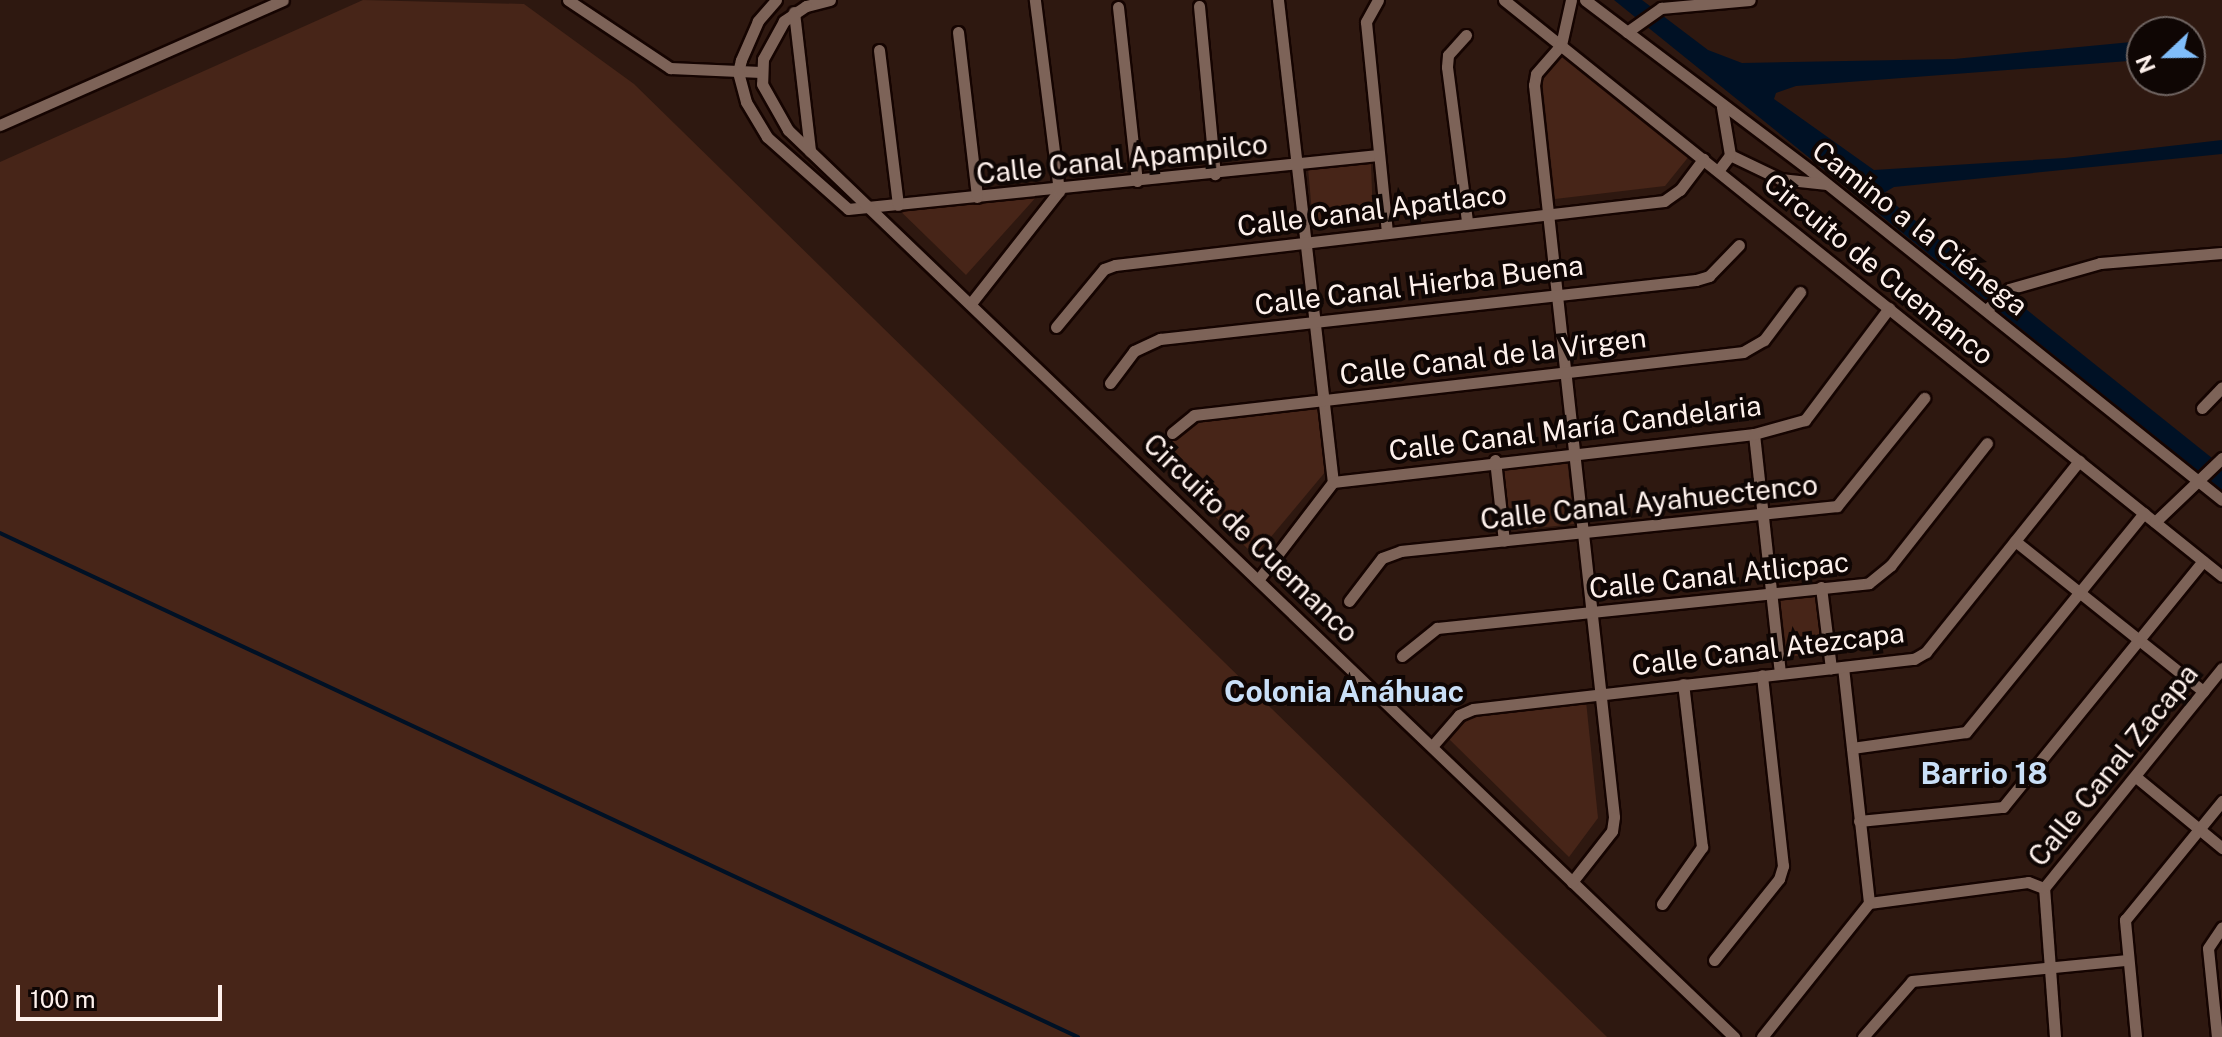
<!DOCTYPE html>
<html>
<head>
<meta charset="utf-8">
<style>
  body { margin:0 }
  #map { position:relative; width:2222px; height:1037px; overflow:hidden; background:#2e1810; font-family:"Public Sans",sans-serif }
  div>[style] { position:absolute }
  .green>* { inset:0; background:#472518 }
  .water>* { inset:0; background:#001125 }
  .stream>* { height:4px; margin:-2px; padding:0 2px; transform-origin:2px; border-radius:2px; background:#001125 }
  .roads { filter:drop-shadow(2px 0 #150401) drop-shadow(-2px 0 #150401) drop-shadow(0 2px #150401) drop-shadow(0 -2px #150401) }
  .street>* { height:11px; margin:-5.5px; padding:0 5.5px; transform-origin:5.5px; border-radius:5.5px; background:#7d6358 }
  span { translate:-50% -50%; white-space:nowrap; text-align:center; line-height:1.15; -webkit-text-stroke:8px #0f0604; paint-order:stroke }
  .street-label { font-size:28px; color:#fef1ec }
  .neighbourhood-label { font-size:30px; color:#c9dff7; font-weight:700 }
  .north { position:absolute; left:2126px; top:16px; width:80px; height:80px; box-sizing:border-box; background:#0f0604; border:2px solid #6f6461; border-radius:50%; rotate:248deg; font-size:22px; font-weight:700; line-height:32px; text-align:center; color:#fef1ec }
  .north::after { content:''; display:block; margin:auto; width:28px; height:36px; background:#80bdfa; clip-path:polygon(50% 0,100% 100%,50% 72%,0 100%) }
  .scale { position:absolute; left:16px; top:985px; width:206px; height:36px; box-sizing:border-box; border:4px solid #fef1ec; border-top:0; padding-left:10px; font-size:24px; line-height:28px; white-space:nowrap; color:#fef1ec; -webkit-text-stroke:6px #0f0604; paint-order:stroke }
</style>
</head>
<body>
<div id="map">
  <div class="green">
    <div style="clip-path:polygon(363px 0,524px 4px,634px 84px,1607px 1037px,0 1037px,0 162px)"></div>
    <div style="clip-path:polygon(1556px 48px,1690px 155px,1665px 186px,1555px 199px,1541px 71px)"></div>
    <div style="clip-path:polygon(1371px 164px,1373px 219px,1313px 224px,1308px 168px)"></div>
    <div style="clip-path:polygon(1047px 185px,966px 275px,889px 200px)"></div>
    <div style="clip-path:polygon(1319px 403px,1326px 471px,1255px 556px,1154px 456px,1188px 415px)"></div>
    <div style="clip-path:polygon(1566px 449px,1574px 524px,1509px 531px,1500px 457px)"></div>
    <div style="clip-path:polygon(1815px 586px,1822px 653px,1787px 657px,1779px 590px)"></div>
    <div style="clip-path:polygon(1586px 701px,1598px 818px,1569px 857px,1449px 739px,1470px 715px)"></div>
  </div>
  <div class="water">
    <div style="clip-path:polygon(1614px 0,1642px 0,1708px 50px,1742px 63px,1954px 59px,2142px 41px,2142px 60px,1796px 86px,1776px 93px,1774px 99px,1874px 170px,2065px 158px,2222px 140px,2222px 154px,1894px 187px,1882px 194px,2222px 466px,2222px 491px)"></div>
  </div>
  <div class="stream">
    <div style="left:0;top:533px;width:1190px;rotate:25.06deg"></div>
  </div>
  <div class="roads">
    <div class="street">
      <div style="left:568px;top:0;width:123px;rotate:33.7deg"></div>
      <div style="left:670px;top:68px;width:91px;rotate:2.5deg"></div>
      <div style="left:776px;top:0;width:28px;rotate:131deg"></div>
      <div style="left:758px;top:21px;width:43px;rotate:113.6deg"></div>
      <div style="left:741px;top:60px;width:12px;rotate:104deg"></div>
      <div style="left:738px;top:72px;width:31px;rotate:75deg"></div>
      <div style="left:746px;top:102px;width:41px;rotate:59deg"></div>
      <div style="left:767px;top:137px;width:108px;rotate:41.6deg"></div>
      <div style="left:848px;top:209px;width:533px;rotate:-5.82deg"></div>
      <div style="left:830px;top:0;width:25px;rotate:166deg"></div>
      <div style="left:806px;top:6px;width:27px;rotate:146deg"></div>
      <div style="left:784px;top:21px;width:43px;rotate:118.9deg"></div>
      <div style="left:763px;top:59px;width:25px;rotate:92deg"></div>
      <div style="left:762px;top:84px;width:53px;rotate:60.5deg"></div>
      <div style="left:788px;top:130px;width:1311px;rotate:43.79deg"></div>
      <div style="left:1278px;top:0;width:485px;rotate:83.5deg"></div>
      <div style="left:1378px;top:0;width:25px;rotate:119deg"></div>
      <div style="left:1366px;top:22px;width:211px;rotate:84.3deg"></div>
      <div style="left:1504px;top:0;width:920px;rotate:38.74deg"></div>
      <div style="left:1571px;top:0;width:46px;rotate:102.5deg"></div>
      <div style="left:1561px;top:45px;width:38px;rotate:131deg"></div>
      <div style="left:1536px;top:74px;width:11px;rotate:100deg"></div>
      <div style="left:1534px;top:85px;width:736px;rotate:83.76deg"></div>
      <div style="left:1614px;top:817px;width:14px;rotate:98deg"></div>
      <div style="left:1612px;top:831px;width:65px;rotate:128.1deg"></div>
      <div style="left:1585px;top:0;width:283px;rotate:37.1deg"></div>
      <div style="left:1811px;top:171px;width:526px;rotate:38.68deg"></div>
      <div style="left:1199px;top:6px;width:169px;rotate:84.6deg"></div>
      <div style="left:1118px;top:7px;width:175px;rotate:83.8deg"></div>
      <div style="left:794px;top:12px;width:140px;rotate:83.4deg"></div>
      <div style="left:958px;top:32px;width:166px;rotate:83.4deg"></div>
      <div style="left:1627px;top:32px;width:42px;rotate:-35.2deg"></div>
      <div style="left:1661px;top:8px;width:89px;rotate:-5.1deg"></div>
      <div style="left:1466px;top:35px;width:27px;rotate:132deg"></div>
      <div style="left:1448px;top:55px;width:12px;rotate:95deg"></div>
      <div style="left:1447px;top:67px;width:156px;rotate:82.6deg"></div>
      <div style="left:879px;top:50px;width:156px;rotate:83deg"></div>
      <div style="left:0;top:125px;width:309px;rotate:-23.8deg"></div>
      <div style="left:1730px;top:155px;width:55px;rotate:25.6deg"></div>
      <div style="left:1780px;top:179px;width:47px;rotate:6.1deg"></div>
      <div style="left:1718px;top:171px;width:20px;rotate:-53deg"></div>
      <div style="left:1730px;top:155px;width:49px;rotate:-99.5deg"></div>
      <div style="left:972px;top:302px;width:141px;rotate:-51.9deg"></div>
      <div style="left:1059px;top:191px;width:193px;rotate:-97.2deg"></div>
      <div style="left:1986px;top:310px;width:31px;rotate:-42deg"></div>
      <div style="left:2009px;top:289px;width:95px;rotate:-15.9deg"></div>
      <div style="left:2100px;top:263px;width:122px;rotate:-4.7deg"></div>
      <div style="left:1056px;top:327px;width:75px;rotate:-50.4deg"></div>
      <div style="left:1104px;top:269px;width:12px;rotate:-20deg"></div>
      <div style="left:1115px;top:265px;width:553px;rotate:-6.65deg"></div>
      <div style="left:1664px;top:201px;width:19px;rotate:-35deg"></div>
      <div style="left:1680px;top:190px;width:39px;rotate:-53deg"></div>
      <div style="left:1110px;top:383px;width:40px;rotate:-53deg"></div>
      <div style="left:1134px;top:351px;width:29px;rotate:-25deg"></div>
      <div style="left:1160px;top:339px;width:539px;rotate:-6.28deg"></div>
      <div style="left:1696px;top:280px;width:14px;rotate:-17deg"></div>
      <div style="left:1709px;top:276px;width:43px;rotate:-45.9deg"></div>
      <div style="left:2202px;top:408px;width:29px;rotate:-46deg"></div>
      <div style="left:1172px;top:433px;width:28px;rotate:-39deg"></div>
      <div style="left:1194px;top:415px;width:553px;rotate:-6.55deg"></div>
      <div style="left:1743px;top:352px;width:24px;rotate:-30deg"></div>
      <div style="left:1764px;top:340px;width:60px;rotate:-53.1deg"></div>
      <div style="left:1754px;top:434px;width:241px;rotate:83.8deg"></div>
      <div style="left:1495px;top:460px;width:81px;rotate:83.7deg"></div>
      <div style="left:2155px;top:522px;width:93px;rotate:-43.7deg"></div>
      <div style="left:2015px;top:541px;width:241px;rotate:38.6deg"></div>
      <div style="left:1258px;top:580px;width:123px;rotate:-52.6deg"></div>
      <div style="left:1333px;top:482px;width:424px;rotate:-6.5deg"></div>
      <div style="left:1754px;top:434px;width:53px;rotate:-15.4deg"></div>
      <div style="left:1805px;top:420px;width:140px;rotate:-53.1deg"></div>
      <div style="left:1821px;top:587px;width:82px;rotate:83deg"></div>
      <div style="left:1349px;top:601px;width:54px;rotate:-52.5deg"></div>
      <div style="left:1382px;top:558px;width:20px;rotate:-20deg"></div>
      <div style="left:1401px;top:551px;width:438px;rotate:-5.9deg"></div>
      <div style="left:1837px;top:506px;width:139px;rotate:-51.1deg"></div>
      <div style="left:1402px;top:656px;width:45px;rotate:-38.7deg"></div>
      <div style="left:1437px;top:628px;width:434px;rotate:-5.9deg"></div>
      <div style="left:1869px;top:583px;width:28px;rotate:-39deg"></div>
      <div style="left:1891px;top:565px;width:155px;rotate:-51.8deg"></div>
      <div style="left:1843px;top:667px;width:237px;rotate:83.7deg"></div>
      <div style="left:1434px;top:744px;width:38px;rotate:-49deg"></div>
      <div style="left:1459px;top:715px;width:15px;rotate:-23deg"></div>
      <div style="left:1473px;top:709px;width:444px;rotate:-6.5deg"></div>
      <div style="left:1914px;top:659px;width:14px;rotate:-30deg"></div>
      <div style="left:1926px;top:652px;width:245px;rotate:-51.3deg"></div>
      <div style="left:1852px;top:748px;width:115px;rotate:-8deg"></div>
      <div style="left:1966px;top:732px;width:282px;rotate:-50.9deg"></div>
      <div style="left:2136px;top:777px;width:112px;rotate:39.5deg"></div>
      <div style="left:1859px;top:821px;width:145px;rotate:-5.6deg"></div>
      <div style="left:2003px;top:807px;width:317px;rotate:-50.9deg"></div>
      <div style="left:1869px;top:903px;width:160px;rotate:-7.5deg"></div>
      <div style="left:2028px;top:882px;width:17px;rotate:21deg"></div>
      <div style="left:1662px;top:904px;width:70px;rotate:-54.9deg"></div>
      <div style="left:1702px;top:847px;width:164px;rotate:-96.6deg"></div>
      <div style="left:1714px;top:960px;width:104px;rotate:-51.3deg"></div>
      <div style="left:1779px;top:879px;width:14px;rotate:-73deg"></div>
      <div style="left:1783px;top:866px;width:192px;rotate:-96.3deg"></div>
      <div style="left:1762px;top:1037px;width:171px;rotate:-51.4deg"></div>
      <div style="left:1863px;top:1037px;width:74px;rotate:-48.8deg"></div>
      <div style="left:1912px;top:981px;width:216px;rotate:-5.6deg"></div>
      <div style="left:2055px;top:1037px;width:149px;rotate:-94.2deg"></div>
      <div style="left:2044px;top:888px;width:283px;rotate:-51deg"></div>
      <div style="left:2136px;top:1037px;width:118px;rotate:-95.4deg"></div>
      <div style="left:2125px;top:920px;width:154px;rotate:-50.8deg"></div>
      <div style="left:2217px;top:1037px;width:89px;rotate:-95.8deg"></div>
      <div style="left:2208px;top:948px;width:25px;rotate:-56deg"></div>
    </div>
  </div>
  <div class="street-label">
    <span style="left:1122px;top:159px;rotate:-6deg">Calle Canal Apampilco</span>
    <span style="left:1372px;top:210px;rotate:-7deg">Calle Canal Apatlaco</span>
    <span style="left:1920px;top:228px;rotate:38deg">Camino a la Ciénega</span>
    <span style="left:1879px;top:269px;rotate:39deg">Circuito de Cuemanco</span>
    <span style="left:1419px;top:285px;rotate:-7deg">Calle Canal Hierba Buena</span>
    <span style="left:1493px;top:356px;rotate:-7deg">Calle Canal de la Virgen</span>
    <span style="left:1575px;top:428px;rotate:-7deg">Calle Canal María Candelaria</span>
    <span style="left:1649px;top:502px;rotate:-6deg">Calle Canal Ayahuectenco</span>
    <span style="left:1251px;top:538px;rotate:44deg">Circuito de Cuemanco</span>
    <span style="left:1719px;top:575px;rotate:-6deg">Calle Canal Atlicpac</span>
    <span style="left:1768px;top:649px;rotate:-7deg">Calle Canal Atezcapa</span>
    <span style="left:2113px;top:765px;rotate:-51deg">Calle Canal Zacapa</span>
  </div>
  <div class="neighbourhood-label">
    <span style="left:1344px;top:691px">Colonia Anáhuac</span>
    <span style="left:1984px;top:773px">Barrio 18</span>
  </div>
  <div class="north">N</div>
  <div class="scale">100 m</div>
</div>
</body>
</html>
